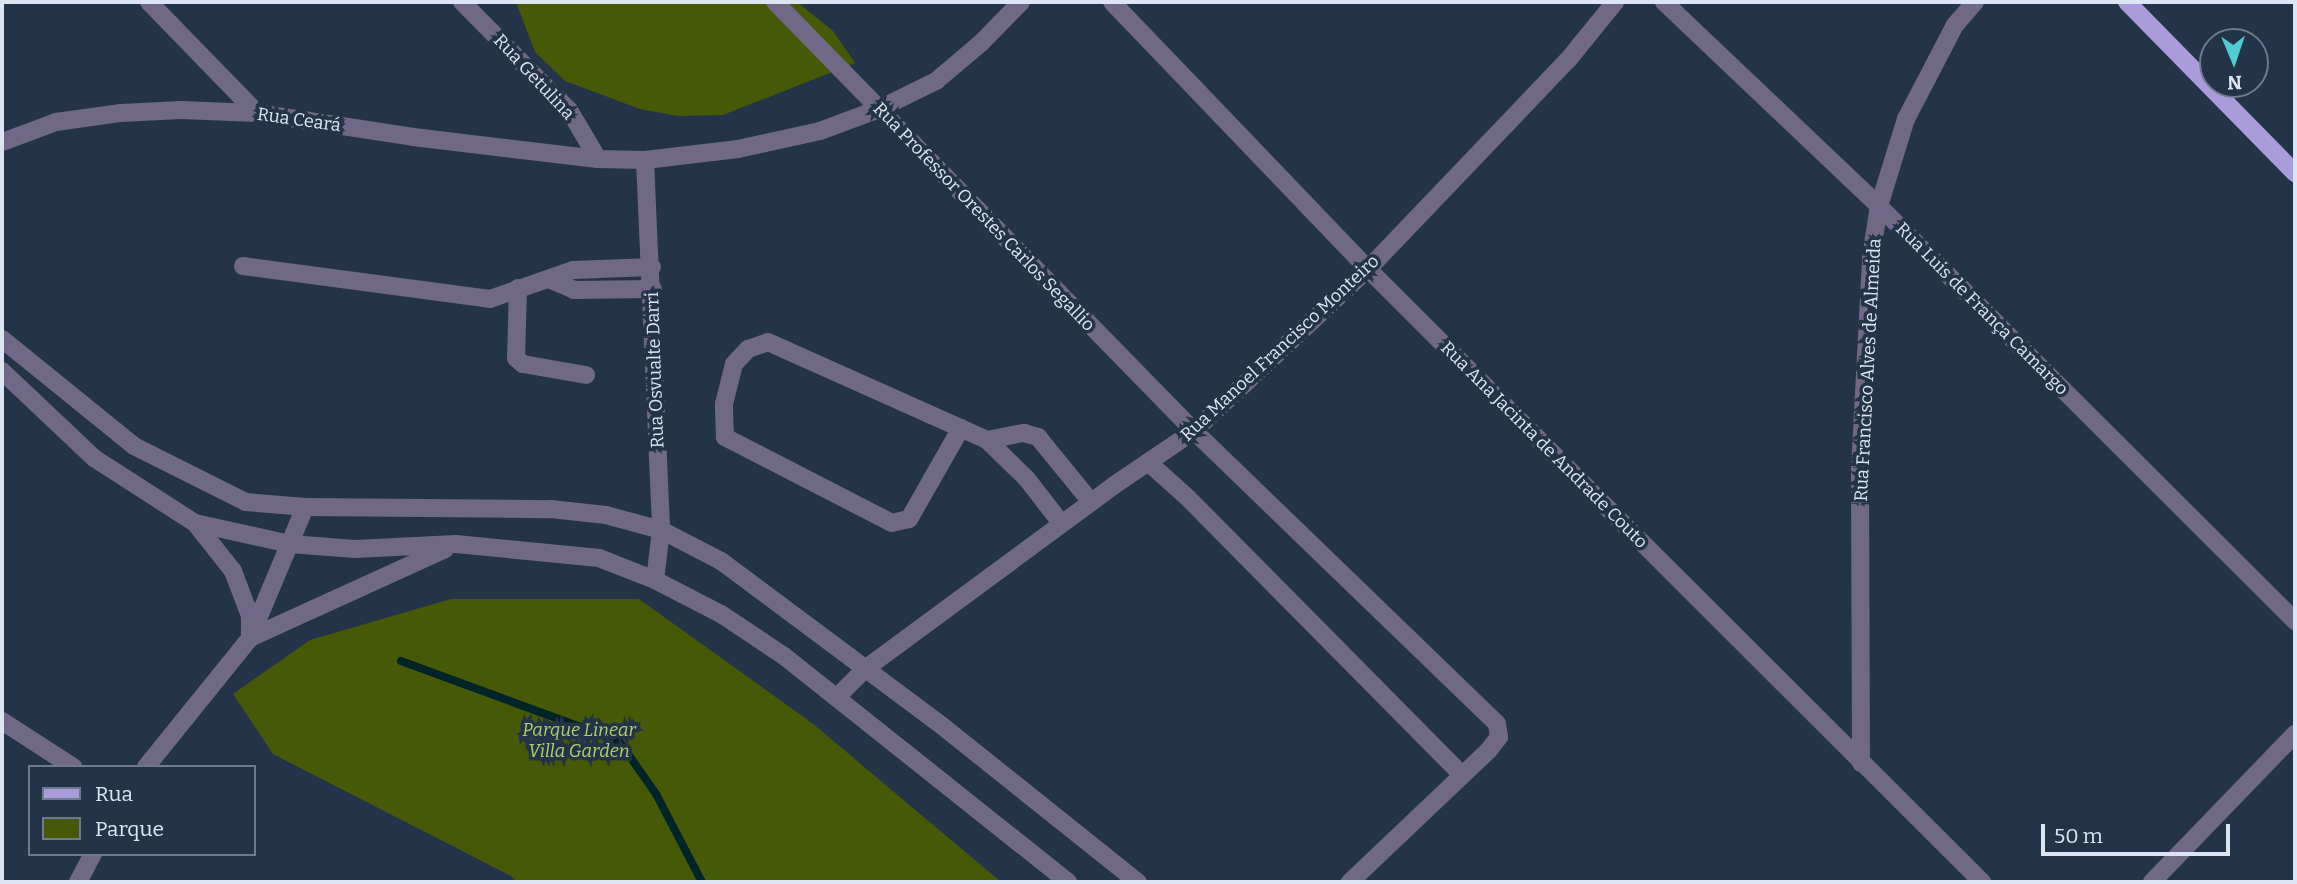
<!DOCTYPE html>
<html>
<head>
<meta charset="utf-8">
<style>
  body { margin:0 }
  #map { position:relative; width:2297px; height:884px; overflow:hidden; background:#243448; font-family:Bitter,serif }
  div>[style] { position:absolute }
  .green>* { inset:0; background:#455907 }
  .stream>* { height:8px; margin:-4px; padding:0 4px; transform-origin:4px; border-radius:4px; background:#002427 }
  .minor>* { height:18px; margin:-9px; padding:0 9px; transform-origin:9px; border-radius:9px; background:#6f6887 }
  .major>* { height:18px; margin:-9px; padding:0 9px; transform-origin:9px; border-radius:9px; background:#aa9cdb }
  span { translate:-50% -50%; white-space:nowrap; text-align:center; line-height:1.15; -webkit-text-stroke:7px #243448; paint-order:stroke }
  .street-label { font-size:18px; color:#dce6f3 }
  .park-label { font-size:18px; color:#b1d269; font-style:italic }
  .frame { position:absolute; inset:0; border:4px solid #dce6f3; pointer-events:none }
  .legend { position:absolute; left:28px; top:765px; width:228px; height:91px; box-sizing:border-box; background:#243448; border:2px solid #6e7b8c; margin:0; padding:9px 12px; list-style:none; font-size:21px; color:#dce6f3 }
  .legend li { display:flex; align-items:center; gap:14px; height:35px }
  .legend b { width:35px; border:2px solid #6e7b8c }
  .north { position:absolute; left:2199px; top:28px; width:70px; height:70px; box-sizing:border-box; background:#243448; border:2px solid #6e7b8c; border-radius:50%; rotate:178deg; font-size:19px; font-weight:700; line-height:28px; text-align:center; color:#dce6f3 }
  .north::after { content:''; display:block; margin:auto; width:24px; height:32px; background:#51ccd2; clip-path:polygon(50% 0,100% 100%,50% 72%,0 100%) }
  .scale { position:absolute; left:2041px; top:824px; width:189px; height:32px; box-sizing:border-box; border:4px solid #dce6f3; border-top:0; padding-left:9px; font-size:21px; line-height:24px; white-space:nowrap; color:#dce6f3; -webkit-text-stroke:5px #243448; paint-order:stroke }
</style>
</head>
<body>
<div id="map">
  <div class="green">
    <div style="clip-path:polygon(516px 2px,797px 2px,833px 31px,855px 63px,723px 115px,678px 116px,640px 109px,565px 81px,535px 52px)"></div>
    <div style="clip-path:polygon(451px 599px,639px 599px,812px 723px,1001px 882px,517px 882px,511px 876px,273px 754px,233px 694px,310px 640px)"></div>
  </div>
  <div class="stream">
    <div style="left:401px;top:661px;width:232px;rotate:20.2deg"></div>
    <div style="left:619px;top:741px;width:65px;rotate:55.1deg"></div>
    <div style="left:656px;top:794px;width:99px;rotate:62.4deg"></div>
  </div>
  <div class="minor">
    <div style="left:149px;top:2px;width:155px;rotate:45.8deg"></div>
    <div style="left:462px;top:2px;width:152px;rotate:45.3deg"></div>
    <div style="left:569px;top:110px;width:57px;rotate:59.4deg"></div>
    <div style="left:775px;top:2px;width:600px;rotate:45.68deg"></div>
    <div style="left:1194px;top:431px;width:421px;rotate:44deg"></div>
    <div style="left:1497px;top:724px;width:13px;rotate:81deg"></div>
    <div style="left:1499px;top:737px;width:16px;rotate:128deg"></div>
    <div style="left:1489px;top:750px;width:192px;rotate:136.5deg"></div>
    <div style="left:1112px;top:2px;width:370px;rotate:46.2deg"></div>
    <div style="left:1368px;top:269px;width:868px;rotate:44.95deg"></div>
    <div style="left:1664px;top:2px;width:296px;rotate:43.5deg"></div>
    <div style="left:1879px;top:206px;width:588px;rotate:44.93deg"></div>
    <div style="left:2px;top:142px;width:58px;rotate:-20.3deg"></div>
    <div style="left:56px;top:122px;width:66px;rotate:-7.9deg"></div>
    <div style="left:121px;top:113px;width:60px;rotate:-2.9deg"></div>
    <div style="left:181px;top:110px;width:76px;rotate:2.3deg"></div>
    <div style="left:257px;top:113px;width:158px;rotate:8.7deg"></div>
    <div style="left:413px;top:137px;width:186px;rotate:6.8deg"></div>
    <div style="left:598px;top:159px;width:47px;rotate:1.2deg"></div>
    <div style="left:645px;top:160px;width:94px;rotate:-6.7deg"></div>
    <div style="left:738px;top:149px;width:84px;rotate:-12.4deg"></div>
    <div style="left:820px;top:131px;width:63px;rotate:-20.4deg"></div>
    <div style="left:879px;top:109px;width:64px;rotate:-26.2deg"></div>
    <div style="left:936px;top:81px;width:59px;rotate:-40.2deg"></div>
    <div style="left:981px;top:43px;width:57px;rotate:-45.7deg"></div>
    <div style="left:645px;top:160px;width:370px;rotate:87.5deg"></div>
    <div style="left:661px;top:530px;width:50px;rotate:96.8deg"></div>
    <div style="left:243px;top:266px;width:249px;rotate:7.6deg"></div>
    <div style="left:490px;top:299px;width:88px;rotate:-19.3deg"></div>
    <div style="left:573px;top:270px;width:79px;rotate:-2.2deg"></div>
    <div style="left:551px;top:280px;width:25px;rotate:23deg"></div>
    <div style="left:574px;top:290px;width:79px;rotate:-0.7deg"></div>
    <div style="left:518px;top:288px;width:70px;rotate:91.6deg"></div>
    <div style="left:516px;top:358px;width:9px;rotate:41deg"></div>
    <div style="left:523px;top:364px;width:64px;rotate:9.9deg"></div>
    <div style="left:2px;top:339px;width:170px;rotate:39deg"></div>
    <div style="left:134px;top:446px;width:125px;rotate:26.6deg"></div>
    <div style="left:246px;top:502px;width:59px;rotate:4.8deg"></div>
    <div style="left:305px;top:507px;width:246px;rotate:0.5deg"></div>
    <div style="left:551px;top:509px;width:55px;rotate:6.2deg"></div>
    <div style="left:606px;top:515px;width:57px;rotate:15.3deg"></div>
    <div style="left:661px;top:530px;width:68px;rotate:27.3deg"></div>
    <div style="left:721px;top:561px;width:274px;rotate:36.7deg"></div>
    <div style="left:941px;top:725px;width:252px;rotate:38.6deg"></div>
    <div style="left:2px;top:371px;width:127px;rotate:43.4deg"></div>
    <div style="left:94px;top:458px;width:120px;rotate:32.8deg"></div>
    <div style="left:195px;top:523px;width:97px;rotate:12.5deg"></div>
    <div style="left:290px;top:544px;width:65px;rotate:4.4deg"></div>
    <div style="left:355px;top:549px;width:101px;rotate:-2.8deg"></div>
    <div style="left:456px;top:544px;width:144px;rotate:5.6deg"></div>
    <div style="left:599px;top:558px;width:60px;rotate:21.4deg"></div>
    <div style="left:655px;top:580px;width:74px;rotate:27.3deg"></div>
    <div style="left:721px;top:614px;width:76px;rotate:33.7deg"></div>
    <div style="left:784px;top:656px;width:363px;rotate:38.5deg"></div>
    <div style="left:961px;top:428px;width:105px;rotate:119.7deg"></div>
    <div style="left:909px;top:519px;width:17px;rotate:167deg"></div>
    <div style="left:892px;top:523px;width:188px;rotate:-152.8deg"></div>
    <div style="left:725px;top:437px;width:33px;rotate:-92deg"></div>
    <div style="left:724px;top:404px;width:41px;rotate:-76deg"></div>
    <div style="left:734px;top:364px;width:21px;rotate:-47deg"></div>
    <div style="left:748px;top:349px;width:21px;rotate:-19deg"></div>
    <div style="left:768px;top:342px;width:240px;rotate:24.1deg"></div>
    <div style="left:987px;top:440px;width:56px;rotate:44.3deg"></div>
    <div style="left:1027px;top:479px;width:56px;rotate:52.3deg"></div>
    <div style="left:987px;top:440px;width:38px;rotate:-11deg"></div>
    <div style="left:1024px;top:433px;width:15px;rotate:16deg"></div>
    <div style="left:1038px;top:437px;width:84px;rotate:50.8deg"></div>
    <div style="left:1148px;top:462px;width:54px;rotate:42deg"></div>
    <div style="left:1188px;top:498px;width:390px;rotate:45.3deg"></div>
    <div style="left:195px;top:523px;width:61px;rotate:51.6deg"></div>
    <div style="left:233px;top:571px;width:48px;rotate:69.3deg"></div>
    <div style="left:250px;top:616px;width:18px;rotate:90deg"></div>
    <div style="left:250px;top:638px;width:214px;rotate:-24.5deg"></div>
    <div style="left:838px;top:696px;width:38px;rotate:-45deg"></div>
    <div style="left:865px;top:669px;width:308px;rotate:-36.4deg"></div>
    <div style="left:1113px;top:486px;width:98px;rotate:-34.2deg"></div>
    <div style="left:1194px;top:431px;width:238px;rotate:-43deg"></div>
    <div style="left:1368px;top:269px;width:289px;rotate:-46.3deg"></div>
    <div style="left:1568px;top:60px;width:75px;rotate:-51deg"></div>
    <div style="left:2px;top:721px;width:85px;rotate:32.9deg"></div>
    <div style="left:1861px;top:763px;width:293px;rotate:-90.2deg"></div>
    <div style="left:1860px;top:470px;width:213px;rotate:-87deg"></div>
    <div style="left:1871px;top:257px;width:52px;rotate:-81.1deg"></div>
    <div style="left:1879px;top:206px;width:91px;rotate:-72.8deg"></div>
    <div style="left:1906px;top:119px;width:106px;rotate:-62.5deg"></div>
    <div style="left:1955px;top:25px;width:30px;rotate:-49deg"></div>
    <div style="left:146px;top:767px;width:166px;rotate:-51.1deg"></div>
    <div style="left:250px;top:638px;width:142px;rotate:-67.2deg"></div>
    <div style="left:78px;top:882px;width:32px;rotate:-62deg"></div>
    <div style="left:2152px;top:882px;width:206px;rotate:-46deg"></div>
  </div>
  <div class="major">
    <div style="left:2127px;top:2px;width:240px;rotate:45.5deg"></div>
  </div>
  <div class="street-label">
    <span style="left:534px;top:77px;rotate:47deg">Rua Getulina</span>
    <span style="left:299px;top:120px;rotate:8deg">Rua Ceará</span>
    <span style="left:984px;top:217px;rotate:46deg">Rua Professor Orestes Carlos Segallio</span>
    <span style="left:1982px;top:309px;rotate:45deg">Rua Luis de França Camargo</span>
    <span style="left:1280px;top:348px;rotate:-43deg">Rua Manoel Francisco Monteiro</span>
    <span style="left:655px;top:370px;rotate:-92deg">Rua Osvualte Darri</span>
    <span style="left:1868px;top:370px;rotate:-87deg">Rua Francisco Alves de Almeida</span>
    <span style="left:1544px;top:445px;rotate:45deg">Rua Ana Jacinta de Andrade Couto</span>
  </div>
  <div class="park-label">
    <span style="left:579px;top:741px">Parque Linear<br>Villa Garden</span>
  </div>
  <div class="frame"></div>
  <ul class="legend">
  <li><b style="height:9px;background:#aa9cdb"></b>Rua</li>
  <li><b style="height:19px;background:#455907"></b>Parque</li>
  </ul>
  <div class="north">N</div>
  <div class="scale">50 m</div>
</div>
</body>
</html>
